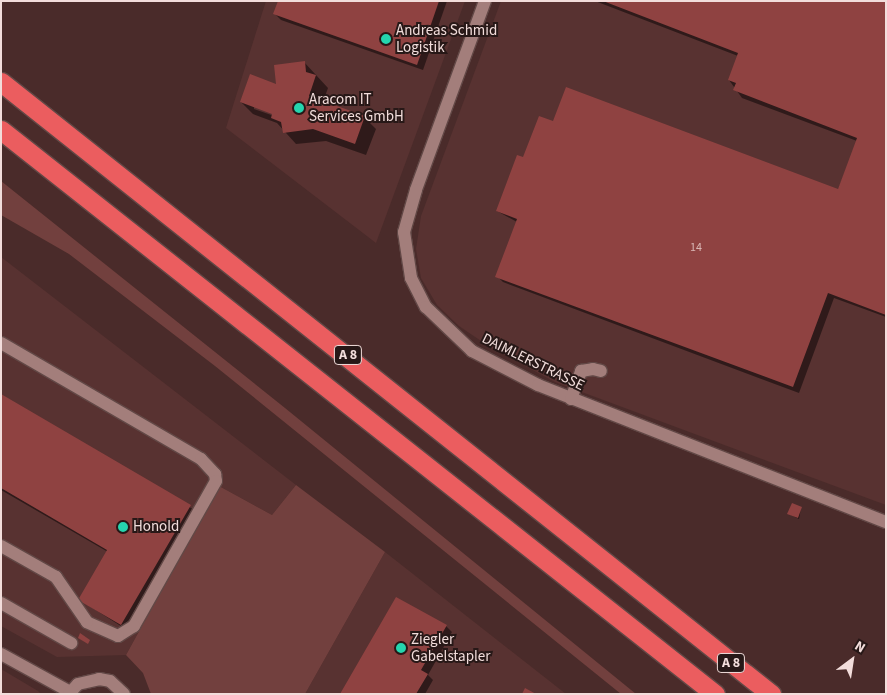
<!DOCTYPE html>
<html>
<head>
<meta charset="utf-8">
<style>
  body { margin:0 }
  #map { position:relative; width:887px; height:695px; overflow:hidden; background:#4a2b2a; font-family:"Source Sans 3",sans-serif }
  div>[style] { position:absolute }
  .built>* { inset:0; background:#583231 }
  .green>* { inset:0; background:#72403e }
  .shadow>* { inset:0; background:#0007 }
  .building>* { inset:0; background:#8f4241 }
  .roads { filter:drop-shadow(1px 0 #624846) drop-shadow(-1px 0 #624846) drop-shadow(0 1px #624846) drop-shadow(0 -1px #624846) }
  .minor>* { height:12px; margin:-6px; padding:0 6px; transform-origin:6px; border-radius:6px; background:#a37e7b }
  .highway>* { height:19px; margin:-9.5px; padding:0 9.5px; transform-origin:9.5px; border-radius:9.5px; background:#eb5d5f }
  .dots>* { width:14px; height:14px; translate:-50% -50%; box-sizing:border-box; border:2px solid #271817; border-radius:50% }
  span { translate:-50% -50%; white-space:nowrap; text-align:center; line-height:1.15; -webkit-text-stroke:4px #271817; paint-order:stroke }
  .number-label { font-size:12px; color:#d9b6b4 }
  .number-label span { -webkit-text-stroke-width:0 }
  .shield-label span { padding:1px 4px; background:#271817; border:1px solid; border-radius:4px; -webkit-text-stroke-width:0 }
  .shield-label { font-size:14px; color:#f2dddb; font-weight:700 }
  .poi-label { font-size:15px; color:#f2dddb }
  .left { translate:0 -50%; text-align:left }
  .street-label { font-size:15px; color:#f2dddb }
  .frame { position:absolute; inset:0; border:2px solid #f2dddb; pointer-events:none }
  .north { position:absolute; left:827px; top:635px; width:50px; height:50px; -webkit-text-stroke:4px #271817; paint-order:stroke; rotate:31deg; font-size:14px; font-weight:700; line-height:20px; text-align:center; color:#f2dddb }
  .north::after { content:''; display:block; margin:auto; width:18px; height:22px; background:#f2dddb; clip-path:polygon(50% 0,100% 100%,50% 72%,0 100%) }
</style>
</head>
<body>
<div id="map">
  <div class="built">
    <div style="clip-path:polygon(266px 1px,465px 1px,376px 243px,226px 128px)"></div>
    <div style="clip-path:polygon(501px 1px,886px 1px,886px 505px,555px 382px,487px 345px,459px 326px,437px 305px,421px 278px,416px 249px,421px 216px)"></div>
    <div style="clip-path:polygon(1px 257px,296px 485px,272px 515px,219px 486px,126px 655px,57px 657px,1px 626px)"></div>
    <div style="clip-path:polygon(385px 552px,506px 647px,566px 694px,305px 694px)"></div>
    <div style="clip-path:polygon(1px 669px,38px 691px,41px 694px,1px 694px)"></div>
  </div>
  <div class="green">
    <div style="clip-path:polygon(1px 181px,285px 408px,636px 694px,621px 694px,215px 366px,69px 254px,1px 215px)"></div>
    <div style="clip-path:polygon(296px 485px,385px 552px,305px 694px,151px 694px,143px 673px,126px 655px,219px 486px,272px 515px)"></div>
  </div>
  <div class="shadow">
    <div style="clip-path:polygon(279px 1px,447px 1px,423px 70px,281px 20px,275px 14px)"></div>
    <div style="clip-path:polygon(595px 1px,886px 1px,886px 317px,834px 298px,799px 393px,503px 282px,497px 276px,517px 222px,497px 211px,524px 159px,554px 123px,838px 190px,857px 141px,742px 98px,729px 80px,738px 56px)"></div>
    <div style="clip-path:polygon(evenodd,304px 62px,328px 88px,323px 102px,364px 117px,376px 129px,366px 155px,326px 141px,296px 144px,277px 123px,253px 114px,241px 102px,278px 86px,304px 62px,254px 106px,278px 115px,277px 117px,254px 109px,254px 106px)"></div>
    <div style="clip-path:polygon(1px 395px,196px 511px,127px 630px,80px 600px,108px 552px,1px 490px)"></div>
    <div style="clip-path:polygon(801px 508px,799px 519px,789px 514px)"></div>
    <div style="clip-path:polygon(446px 626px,452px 632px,428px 675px,433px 680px,425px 694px,342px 694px)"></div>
  </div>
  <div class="building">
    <div style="clip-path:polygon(278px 1px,439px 1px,417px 65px,273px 14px)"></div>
    <div style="clip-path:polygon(603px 1px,886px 1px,886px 315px,828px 293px,793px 387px,495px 277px,517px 219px,496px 211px,517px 155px,523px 157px,539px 116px,553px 121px,566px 87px,838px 189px,857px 138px,733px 90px,736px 83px,728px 80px,738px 53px)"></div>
    <div style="clip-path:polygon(305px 61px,306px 72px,316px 75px,309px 96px,365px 116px,355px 144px,313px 129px,283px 133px,281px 122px,271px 118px,272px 114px,240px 102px,250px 74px,276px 84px,274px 65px)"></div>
    <div style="clip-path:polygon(1px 394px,191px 505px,121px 625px,78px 600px,107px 550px,1px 488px)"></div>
    <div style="clip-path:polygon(792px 503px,802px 507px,798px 518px,787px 514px)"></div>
    <div style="clip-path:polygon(396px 597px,447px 625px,421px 670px,428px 674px,416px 694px,340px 694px)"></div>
    <div style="clip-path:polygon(80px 633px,90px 640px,88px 644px,78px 638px)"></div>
    <div style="clip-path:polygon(525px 688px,536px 694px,522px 694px)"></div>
  </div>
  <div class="roads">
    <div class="minor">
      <div style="left:485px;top:1px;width:201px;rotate:110.1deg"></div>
      <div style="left:416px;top:190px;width:44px;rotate:105.9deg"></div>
      <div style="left:404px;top:232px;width:47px;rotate:81.3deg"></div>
      <div style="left:411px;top:278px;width:33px;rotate:63deg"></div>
      <div style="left:426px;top:307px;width:64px;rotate:43.7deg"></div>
      <div style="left:472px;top:351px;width:74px;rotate:27.3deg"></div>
      <div style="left:538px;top:385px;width:374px;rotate:21.5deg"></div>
      <div style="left:1px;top:343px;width:231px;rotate:30.1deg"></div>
      <div style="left:201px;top:459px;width:21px;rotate:47deg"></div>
      <div style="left:215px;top:474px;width:7px;rotate:82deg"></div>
      <div style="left:216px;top:481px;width:167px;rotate:119.5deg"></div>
      <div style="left:134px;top:626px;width:19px;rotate:148deg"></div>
      <div style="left:118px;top:636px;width:34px;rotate:-156deg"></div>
      <div style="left:87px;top:622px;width:55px;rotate:-124.6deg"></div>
      <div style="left:56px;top:577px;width:63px;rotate:-150.6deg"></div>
      <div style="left:571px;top:399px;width:30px;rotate:-70deg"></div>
      <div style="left:581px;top:371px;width:12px;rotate:-9deg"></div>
      <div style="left:593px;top:369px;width:8px;rotate:14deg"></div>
      <div style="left:1px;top:603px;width:81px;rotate:29.7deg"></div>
      <div style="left:1px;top:654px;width:79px;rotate:28.8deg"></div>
      <div style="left:69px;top:694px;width:13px;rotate:-48deg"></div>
      <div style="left:78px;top:684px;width:22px;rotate:-13deg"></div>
      <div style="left:99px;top:679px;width:11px;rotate:10deg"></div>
      <div style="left:110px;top:681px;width:19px;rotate:43deg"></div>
    </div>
    <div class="highway">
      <div style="left:1px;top:82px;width:984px;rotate:38.48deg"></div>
      <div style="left:1px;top:130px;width:910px;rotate:38.31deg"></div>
    </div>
  </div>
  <div class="dots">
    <div style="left:386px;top:39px;background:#25d5ae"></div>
    <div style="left:299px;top:108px;background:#25d5ae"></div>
    <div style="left:123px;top:527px;background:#25d5ae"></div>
    <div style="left:401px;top:648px;background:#25d5ae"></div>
  </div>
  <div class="number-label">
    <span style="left:696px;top:248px">14</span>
  </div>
  <div class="shield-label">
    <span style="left:348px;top:355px">A 8</span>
    <span style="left:731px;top:663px">A 8</span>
  </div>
  <div class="poi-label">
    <span class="left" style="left:396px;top:39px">Andreas Schmid<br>Logistik</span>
    <span class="left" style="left:309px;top:108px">Aracom IT<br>Services GmbH</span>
    <span class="left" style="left:133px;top:527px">Honold</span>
    <span class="left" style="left:411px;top:648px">Ziegler<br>Gabelstapler</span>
  </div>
  <div class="street-label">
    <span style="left:533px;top:362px;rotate:26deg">DAIMLERSTRASSE</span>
  </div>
  <div class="frame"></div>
  <div class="north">N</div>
</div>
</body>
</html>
